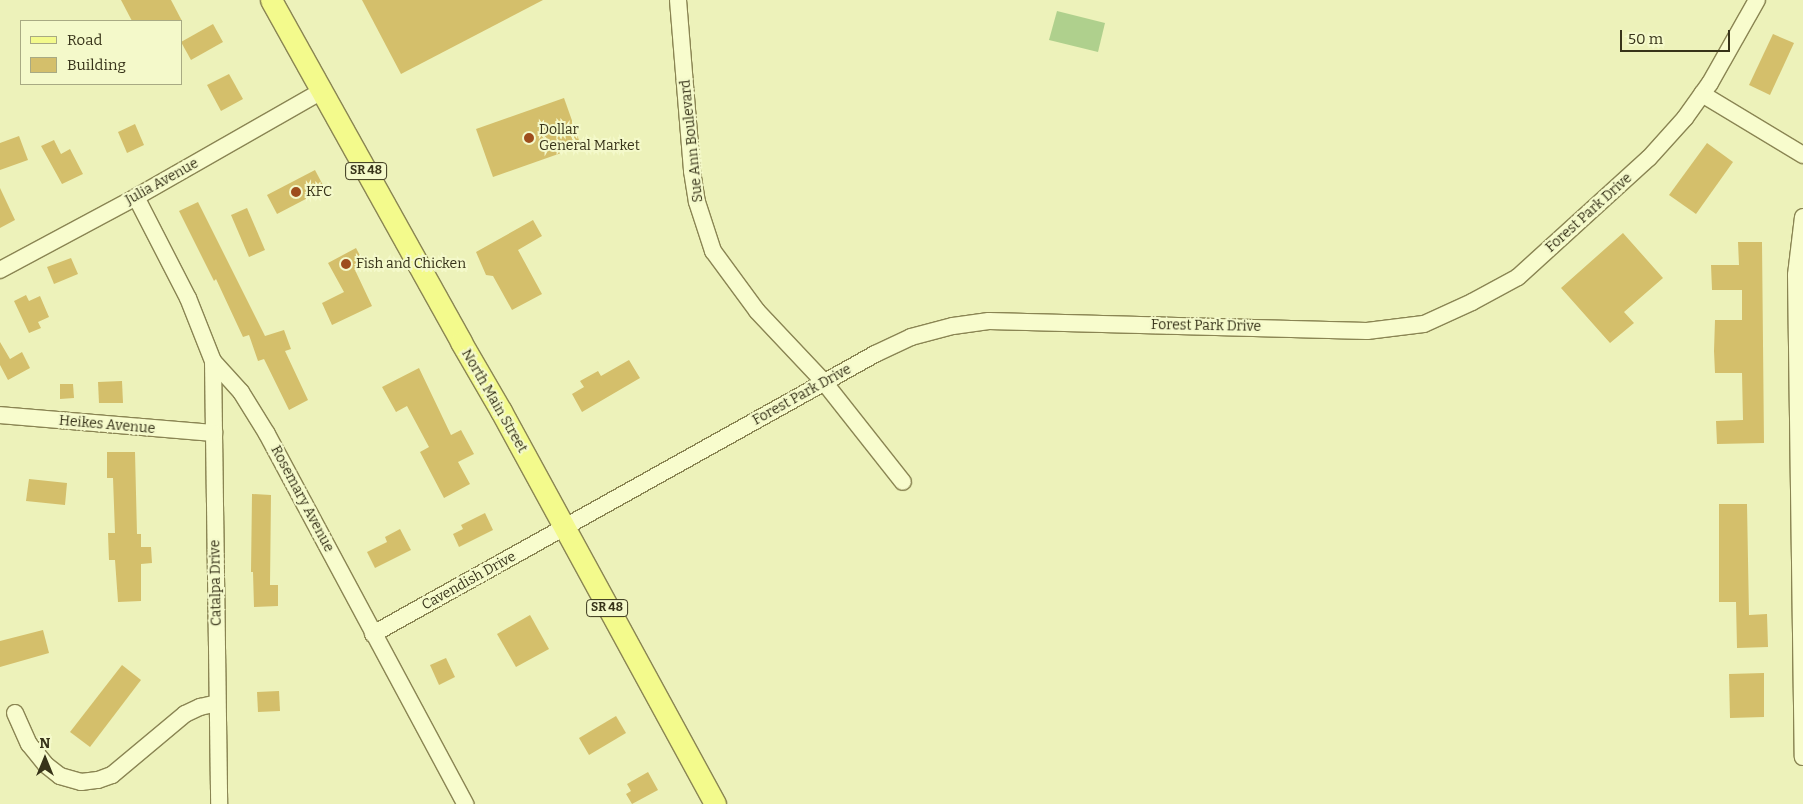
<!DOCTYPE html>
<html>
<head>
<meta charset="utf-8">
<style>
  body { margin:0 }
  #map { position:relative; width:1803px; height:804px; overflow:hidden; background:#edf2ba; font-family:Bitter,serif }
  div>[style] { position:absolute }
  .green>* { inset:0; background:#afd08d }
  .building>* { inset:0; background:#d4bf6b }
  .roads { filter:drop-shadow(1px 0 #8a8553) drop-shadow(-1px 0 #8a8553) drop-shadow(0 1px #8a8553) drop-shadow(0 -1px #8a8553) }
  .minor>* { height:16px; margin:-8px; padding:0 8px; transform-origin:8px; border-radius:8px; background:#f8fccd }
  .major>* { height:21px; margin:-10.5px; padding:0 10.5px; transform-origin:10.5px; border-radius:10.5px; background:#f3fa8c }
  .dots>* { width:14px; height:14px; translate:-50% -50%; box-sizing:border-box; border:2px solid #f4f9ca; border-radius:50% }
  span { translate:-50% -50%; white-space:nowrap; text-align:center; line-height:1.15; -webkit-text-stroke:4px #f4f9ca; paint-order:stroke }
  .shield-label span { padding:1px 4px; background:#f4f9ca; border:1px solid; border-radius:4px; -webkit-text-stroke-width:0 }
  .shield-label { font-size:12px; color:#373319; font-weight:700 }
  .poi-label { font-size:14px; color:#373319 }
  .left { translate:0 -50%; text-align:left }
  .street-label { font-size:14px; color:#373319 }
  .legend { position:absolute; left:20px; top:20px; width:162px; height:65px; box-sizing:border-box; background:#f4f9ca; border:1px solid #a8aa83; margin:0; padding:6px 9px; list-style:none; font-size:15px; color:#373319 }
  .legend li { display:flex; align-items:center; gap:10px; height:25px }
  .legend b { width:25px; border:1px solid #a8aa83 }
  .north { position:absolute; left:20px; top:734px; width:50px; height:50px; -webkit-text-stroke:4px #f4f9ca; paint-order:stroke; rotate:0deg; font-size:14px; font-weight:700; line-height:20px; text-align:center; color:#373319 }
  .north::after { content:''; display:block; margin:auto; width:18px; height:22px; background:#373319; clip-path:polygon(50% 0,100% 100%,50% 72%,0 100%) }
  .scale { position:absolute; left:1620px; top:30px; width:110px; height:22px; box-sizing:border-box; border:2px solid #373319; border-top:0; padding-left:6px; font-size:15px; line-height:18px; white-space:nowrap; color:#373319; -webkit-text-stroke:4px #f4f9ca; paint-order:stroke }
</style>
</head>
<body>
<div id="map">
  <div class="green">
    <div style="clip-path:polygon(1057px 11px,1105px 23px,1098px 52px,1049px 40px)"></div>
  </div>
  <div class="building">
    <div style="clip-path:polygon(121px 0,171px 0,182px 21px,132px 21px)"></div>
    <div style="clip-path:polygon(362px 0,543px 0,401px 74px)"></div>
    <div style="clip-path:polygon(213px 24px,223px 42px,191px 60px,181px 42px)"></div>
    <div style="clip-path:polygon(1773px 34px,1794px 43px,1770px 95px,1749px 85px)"></div>
    <div style="clip-path:polygon(229px 74px,243px 99px,221px 111px,207px 85px)"></div>
    <div style="clip-path:polygon(564px 98px,581px 146px,493px 177px,476px 129px)"></div>
    <div style="clip-path:polygon(135px 124px,144px 145px,127px 153px,118px 132px)"></div>
    <div style="clip-path:polygon(19px 136px,28px 160px,0 170px,0 143px)"></div>
    <div style="clip-path:polygon(54px 140px,61px 154px,70px 149px,83px 174px,62px 184px,41px 146px)"></div>
    <div style="clip-path:polygon(1707px 143px,1733px 162px,1696px 214px,1669px 195px)"></div>
    <div style="clip-path:polygon(315px 170px,325px 189px,277px 214px,267px 195px)"></div>
    <div style="clip-path:polygon(0 188px,15px 220px,0 228px)"></div>
    <div style="clip-path:polygon(198px 202px,265px 336px,284px 330px,291px 349px,285px 351px,308px 400px,289px 410px,264px 359px,258px 361px,249px 335px,243px 337px,216px 279px,214px 281px,179px 211px)"></div>
    <div style="clip-path:polygon(247px 208px,265px 250px,249px 257px,231px 215px)"></div>
    <div style="clip-path:polygon(533px 220px,542px 236px,518px 250px,542px 294px,512px 310px,493px 276px,486px 275px,476px 252px)"></div>
    <div style="clip-path:polygon(1623px 233px,1663px 278px,1624px 312px,1634px 323px,1610px 343px,1561px 288px)"></div>
    <div style="clip-path:polygon(1738px 242px,1762px 242px,1764px 443px,1717px 444px,1716px 421px,1743px 420px,1742px 373px,1715px 373px,1714px 351px,1715px 320px,1742px 320px,1742px 290px,1712px 290px,1711px 265px,1739px 265px)"></div>
    <div style="clip-path:polygon(356px 248px,365px 265px,355px 270px,372px 306px,332px 325px,322px 303px,344px 292px,328px 263px)"></div>
    <div style="clip-path:polygon(71px 258px,78px 274px,54px 284px,47px 267px)"></div>
    <div style="clip-path:polygon(26px 295px,29px 301px,40px 296px,49px 317px,38px 322px,41px 328px,29px 333px,14px 301px)"></div>
    <div style="clip-path:polygon(0 342px,10px 359px,22px 352px,30px 368px,8px 380px,0 365px)"></div>
    <div style="clip-path:polygon(629px 360px,640px 378px,582px 412px,572px 394px,584px 387px,580px 381px,598px 371px,601px 376px)"></div>
    <div style="clip-path:polygon(419px 368px,451px 435px,461px 430px,474px 454px,458px 462px,470px 484px,444px 498px,420px 452px,429px 447px,407px 406px,396px 412px,382px 387px)"></div>
    <div style="clip-path:polygon(122px 381px,123px 403px,99px 403px,98px 382px)"></div>
    <div style="clip-path:polygon(60px 384px,73px 384px,74px 398px,60px 399px)"></div>
    <div style="clip-path:polygon(107px 452px,135px 452px,137px 534px,141px 534px,141px 547px,151px 547px,152px 563px,141px 564px,141px 601px,118px 602px,115px 560px,109px 560px,108px 533px,115px 533px,113px 478px,107px 478px)"></div>
    <div style="clip-path:polygon(29px 479px,67px 483px,65px 505px,26px 501px)"></div>
    <div style="clip-path:polygon(252px 494px,271px 495px,270px 585px,278px 585px,278px 606px,254px 607px,253px 572px,251px 572px)"></div>
    <div style="clip-path:polygon(1719px 504px,1747px 504px,1749px 615px,1767px 614px,1768px 647px,1737px 648px,1736px 602px,1719px 602px)"></div>
    <div style="clip-path:polygon(485px 513px,493px 530px,459px 547px,453px 534px,463px 529px,461px 525px)"></div>
    <div style="clip-path:polygon(400px 529px,411px 550px,375px 568px,367px 552px,387px 542px,385px 537px)"></div>
    <div style="clip-path:polygon(530px 615px,549px 649px,516px 667px,497px 634px)"></div>
    <div style="clip-path:polygon(43px 630px,49px 653px,0 667px,0 641px)"></div>
    <div style="clip-path:polygon(446px 658px,455px 677px,439px 685px,430px 665px)"></div>
    <div style="clip-path:polygon(122px 665px,141px 680px,90px 747px,70px 732px)"></div>
    <div style="clip-path:polygon(1764px 673px,1764px 717px,1730px 718px,1729px 674px)"></div>
    <div style="clip-path:polygon(279px 691px,280px 711px,258px 712px,257px 692px)"></div>
    <div style="clip-path:polygon(616px 716px,626px 733px,589px 755px,579px 738px)"></div>
    <div style="clip-path:polygon(648px 772px,658px 790px,632px 804px,626px 794px,631px 791px,627px 784px)"></div>
  </div>
  <div class="roads">
    <div class="minor">
      <div style="left:678px;top:0;width:172px;rotate:85.3deg"></div>
      <div style="left:692px;top:171px;width:31px;rotate:81deg"></div>
      <div style="left:697px;top:202px;width:52px;rotate:71.9deg"></div>
      <div style="left:713px;top:251px;width:74px;rotate:53.7deg"></div>
      <div style="left:757px;top:311px;width:98px;rotate:46.7deg"></div>
      <div style="left:824px;top:382px;width:127px;rotate:51.7deg"></div>
      <div style="left:1702px;top:94px;width:118px;rotate:31.1deg"></div>
      <div style="left:136px;top:197px;width:114px;rotate:62.8deg"></div>
      <div style="left:188px;top:298px;width:68px;rotate:68.4deg"></div>
      <div style="left:213px;top:361px;width:443px;rotate:89.2deg"></div>
      <div style="left:1803px;top:217px;width:58px;rotate:96.9deg"></div>
      <div style="left:1796px;top:275px;width:482px;rotate:89.2deg"></div>
      <div style="left:0;top:270px;width:154px;rotate:-28.2deg"></div>
      <div style="left:136px;top:197px;width:214px;rotate:-29.7deg"></div>
      <div style="left:213px;top:361px;width:42px;rotate:47.9deg"></div>
      <div style="left:241px;top:392px;width:49px;rotate:58.2deg"></div>
      <div style="left:267px;top:434px;width:420px;rotate:61.8deg"></div>
      <div style="left:0;top:415px;width:215px;rotate:4.8deg"></div>
      <div style="left:373px;top:634px;width:575px;rotate:-29.15deg"></div>
      <div style="left:875px;top:354px;width:40px;rotate:-25deg"></div>
      <div style="left:911px;top:337px;width:43px;rotate:-14.7deg"></div>
      <div style="left:953px;top:326px;width:36px;rotate:-8deg"></div>
      <div style="left:989px;top:321px;width:378px;rotate:1.5deg"></div>
      <div style="left:1367px;top:331px;width:57px;rotate:-7deg"></div>
      <div style="left:1424px;top:324px;width:53px;rotate:-24.6deg"></div>
      <div style="left:1472px;top:302px;width:52px;rotate:-28.5deg"></div>
      <div style="left:1518px;top:277px;width:177px;rotate:-42.3deg"></div>
      <div style="left:1649px;top:158px;width:54px;rotate:-48deg"></div>
      <div style="left:1685px;top:118px;width:43px;rotate:-54.5deg"></div>
      <div style="left:1710px;top:83px;width:95px;rotate:-60.5deg"></div>
      <div style="left:15px;top:713px;width:34px;rotate:66deg"></div>
      <div style="left:29px;top:744px;width:27px;rotate:51deg"></div>
      <div style="left:46px;top:765px;width:18px;rotate:38deg"></div>
      <div style="left:60px;top:776px;width:22px;rotate:16deg"></div>
      <div style="left:81px;top:782px;width:17px;rotate:-7deg"></div>
      <div style="left:98px;top:780px;width:15px;rotate:-20deg"></div>
      <div style="left:112px;top:775px;width:95px;rotate:-39.9deg"></div>
      <div style="left:185px;top:714px;width:17px;rotate:-25deg"></div>
      <div style="left:200px;top:707px;width:17px;rotate:-13deg"></div>
    </div>
    <div class="major">
      <div style="left:271px;top:0;width:391px;rotate:60.9deg"></div>
      <div style="left:461px;top:342px;width:80px;rotate:59.9deg"></div>
      <div style="left:501px;top:411px;width:447px;rotate:61.4deg"></div>
    </div>
  </div>
  <div class="dots">
    <div style="left:529px;top:138px;background:#9e4d1d"></div>
    <div style="left:296px;top:192px;background:#9e4d1d"></div>
    <div style="left:346px;top:264px;background:#9e4d1d"></div>
  </div>
  <div class="shield-label">
    <span style="left:366px;top:171px">SR 48</span>
    <span style="left:607px;top:608px">SR 48</span>
  </div>
  <div class="poi-label">
    <span class="left" style="left:539px;top:138px">Dollar<br>General Market</span>
    <span class="left" style="left:306px;top:192px">KFC</span>
    <span class="left" style="left:356px;top:264px">Fish and Chicken</span>
  </div>
  <div class="street-label">
    <span style="left:692px;top:141px;rotate:-96deg">Sue Ann Boulevard</span>
    <span style="left:162px;top:182px;rotate:-29deg">Julia Avenue</span>
    <span style="left:1589px;top:213px;rotate:-42deg">Forest Park Drive</span>
    <span style="left:1206px;top:326px;rotate:1deg">Forest Park Drive</span>
    <span style="left:802px;top:395px;rotate:-29deg">Forest Park Drive</span>
    <span style="left:494px;top:401px;rotate:60deg">North Main Street</span>
    <span style="left:107px;top:425px;rotate:5deg">Heikes Avenue</span>
    <span style="left:302px;top:499px;rotate:62deg">Rosemary Avenue</span>
    <span style="left:469px;top:581px;rotate:-29deg">Cavendish Drive</span>
    <span style="left:216px;top:583px;rotate:-91deg">Catalpa Drive</span>
  </div>
  <ul class="legend">
  <li><b style="height:6px;background:#f3fa8c"></b>Road</li>
  <li><b style="height:14px;background:#d4bf6b"></b>Building</li>
  </ul>
  <div class="north">N</div>
  <div class="scale">50 m</div>
</div>
</body>
</html>
